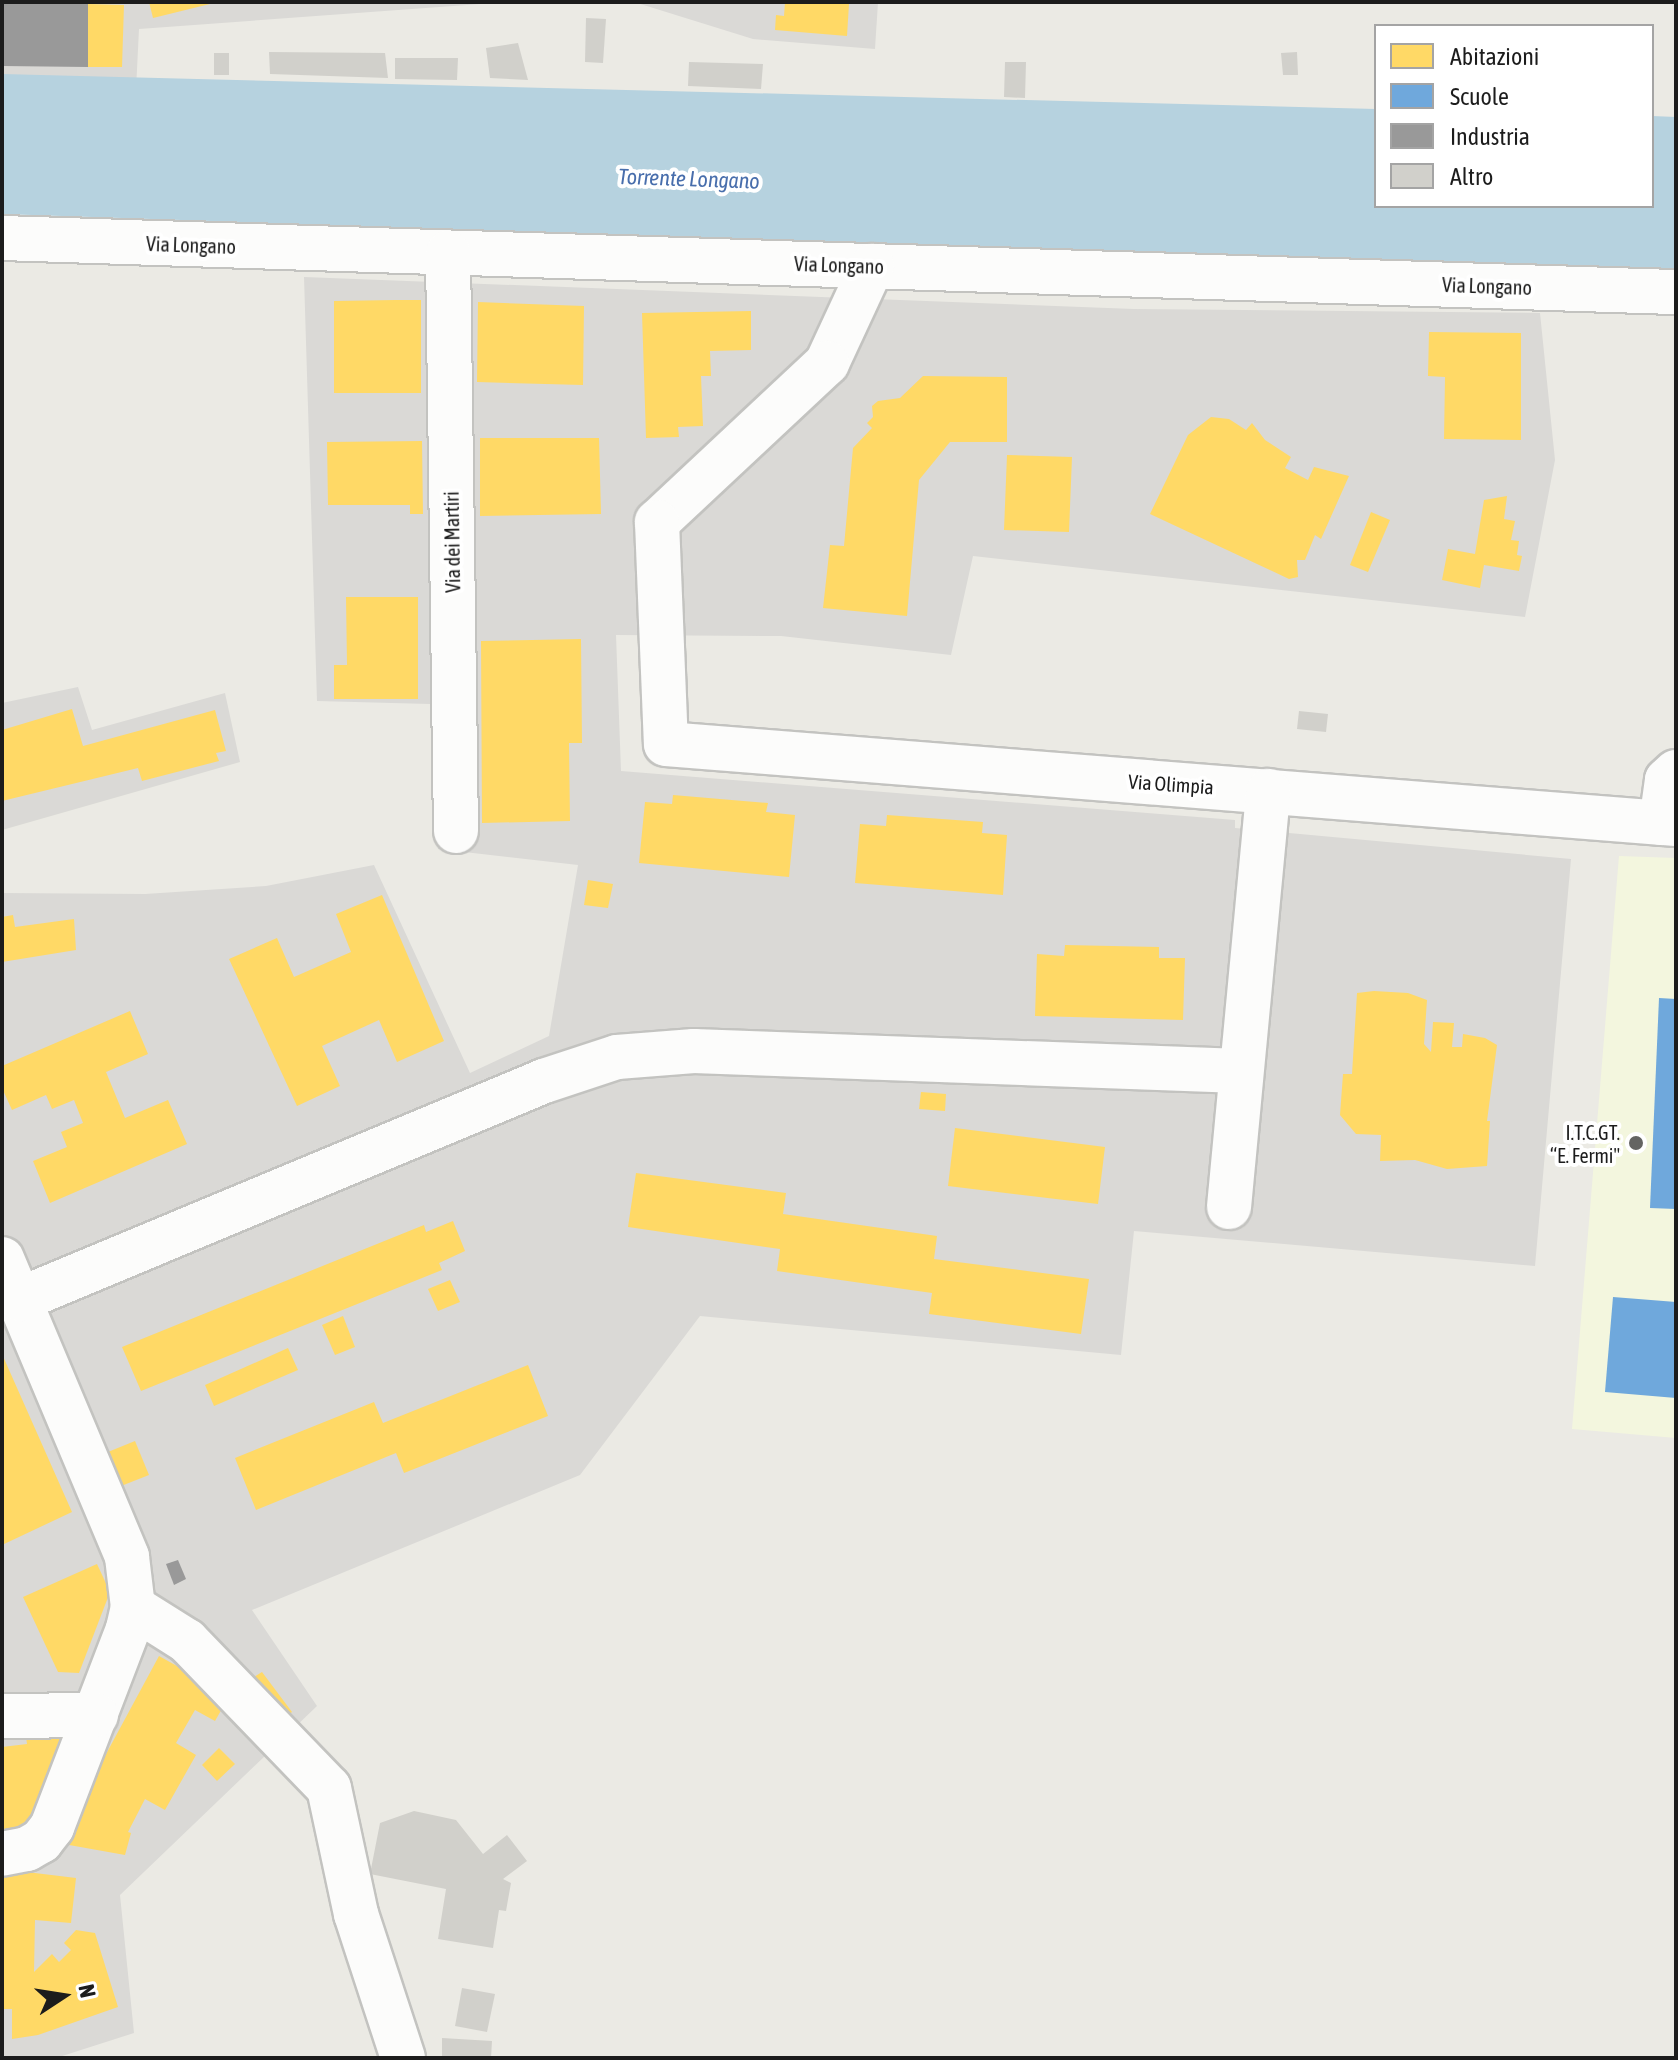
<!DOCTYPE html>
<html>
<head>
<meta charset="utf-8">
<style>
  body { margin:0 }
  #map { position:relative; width:1678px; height:2060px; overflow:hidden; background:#ebeae4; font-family:"Asap Condensed",sans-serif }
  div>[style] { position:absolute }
  .residential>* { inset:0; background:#dad9d6 }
  .education>* { inset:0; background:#f3f6de }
  .water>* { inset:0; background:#b6d2df }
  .homes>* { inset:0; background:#ffd966 }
  .schools>* { inset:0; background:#6fa8dc }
  .industry>* { inset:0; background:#999 }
  .building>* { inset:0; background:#d1d0cb }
  .roads { filter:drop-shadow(2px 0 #c3c3c0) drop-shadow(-2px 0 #c3c3c0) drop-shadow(0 2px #c3c3c0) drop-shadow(0 -2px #c3c3c0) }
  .minor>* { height:44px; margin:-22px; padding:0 22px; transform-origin:22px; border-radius:22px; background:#fcfcfb }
  .dots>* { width:22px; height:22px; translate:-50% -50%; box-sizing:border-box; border:4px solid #fff; border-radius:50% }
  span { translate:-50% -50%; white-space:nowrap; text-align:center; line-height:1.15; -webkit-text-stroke:8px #fff; paint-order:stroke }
  .street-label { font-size:20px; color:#1c1c1c }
  .poi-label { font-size:20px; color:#1c1c1c }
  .right { translate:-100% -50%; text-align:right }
  .water-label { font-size:22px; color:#486eac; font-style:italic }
  .frame { position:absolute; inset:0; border:4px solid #1c1c1c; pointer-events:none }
  .legend { position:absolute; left:1374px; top:24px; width:280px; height:184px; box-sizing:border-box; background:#fff; border:2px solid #a4a4a4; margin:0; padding:10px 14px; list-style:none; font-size:24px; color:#1c1c1c }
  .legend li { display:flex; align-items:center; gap:16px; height:40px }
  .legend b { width:40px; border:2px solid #a4a4a4 }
  .north { position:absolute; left:24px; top:1956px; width:80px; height:80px; -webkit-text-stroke:6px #fff; paint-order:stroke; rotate:78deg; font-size:22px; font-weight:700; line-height:32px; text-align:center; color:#1c1c1c }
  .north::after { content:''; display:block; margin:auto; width:28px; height:36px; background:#1c1c1c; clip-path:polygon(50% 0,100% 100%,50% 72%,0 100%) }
</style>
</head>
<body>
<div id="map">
  <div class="residential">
    <div style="clip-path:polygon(2px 2px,508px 2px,139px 29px,135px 110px,2px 103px)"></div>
    <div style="clip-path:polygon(634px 2px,878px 2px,875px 49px,753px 39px)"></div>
    <div style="clip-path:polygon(304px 277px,1134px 309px,1540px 313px,1555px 460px,1525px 617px,973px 556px,951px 655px,781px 636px,616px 635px,621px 771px,1235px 820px,1235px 828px,1571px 859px,1535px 1266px,1134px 1231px,1121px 1355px,700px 1316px,580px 1475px,252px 1610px,317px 1706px,120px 1895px,134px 2033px,56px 2058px,2px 2058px,2px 893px,145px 894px,266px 886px,374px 865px,470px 1073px,549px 1036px,578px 865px,438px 849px,430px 704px,317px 701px)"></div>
    <div style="clip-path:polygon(78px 687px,92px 730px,225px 693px,240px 762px,2px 830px,2px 703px)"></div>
  </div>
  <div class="education">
    <div style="clip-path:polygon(1619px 856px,1676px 858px,1676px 1438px,1572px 1429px)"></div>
  </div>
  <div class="water">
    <div style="clip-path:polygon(2px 74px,1376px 109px,1376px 206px,1652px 206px,1652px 116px,1676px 117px,1676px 270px,2px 214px)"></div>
  </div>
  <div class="homes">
    <div style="clip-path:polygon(149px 2px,214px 2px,214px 3px,153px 18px)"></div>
    <div style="clip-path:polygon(785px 2px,849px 4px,847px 36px,775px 30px,776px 15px,784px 16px)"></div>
    <div style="clip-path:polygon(88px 4px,124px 5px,122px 67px,88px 67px)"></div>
    <div style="clip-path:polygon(395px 300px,421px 300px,421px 393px,334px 393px,334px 301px)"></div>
    <div style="clip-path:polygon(478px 302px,584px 306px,583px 385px,477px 382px)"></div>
    <div style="clip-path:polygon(751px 311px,751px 350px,710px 351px,711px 376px,701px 376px,703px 426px,678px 427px,679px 437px,646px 438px,642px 313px)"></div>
    <div style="clip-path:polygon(1429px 332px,1521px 333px,1521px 440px,1444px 439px,1445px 377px,1428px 376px)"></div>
    <div style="clip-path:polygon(923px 376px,1007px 377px,1007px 442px,950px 442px,919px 480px,907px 616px,823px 608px,830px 545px,844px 546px,853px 448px,872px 428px,867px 423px,873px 417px,872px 406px,878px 401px,900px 398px)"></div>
    <div style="clip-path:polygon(1211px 417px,1229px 419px,1246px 430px,1252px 423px,1265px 440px,1291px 457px,1285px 468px,1308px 480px,1314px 467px,1349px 476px,1321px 539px,1315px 535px,1305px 560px,1297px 560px,1298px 577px,1289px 579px,1150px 514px,1188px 435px)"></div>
    <div style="clip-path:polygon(480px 438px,599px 438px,601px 514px,480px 516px)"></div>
    <div style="clip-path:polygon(422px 441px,423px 514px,410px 514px,410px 505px,328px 505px,327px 442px)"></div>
    <div style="clip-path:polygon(1007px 455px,1072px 457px,1069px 532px,1004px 530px)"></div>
    <div style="clip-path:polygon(1507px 496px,1504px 519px,1515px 521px,1511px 540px,1519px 541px,1517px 555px,1522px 556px,1519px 571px,1484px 565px,1480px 588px,1442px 580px,1448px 549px,1475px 554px,1484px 500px)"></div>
    <div style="clip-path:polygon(1371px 512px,1390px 520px,1368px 572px,1350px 565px)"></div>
    <div style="clip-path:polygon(346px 597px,418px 597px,418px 699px,334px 699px,334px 665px,347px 665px)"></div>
    <div style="clip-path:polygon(581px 639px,582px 743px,569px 743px,570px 821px,482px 823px,481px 641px)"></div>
    <div style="clip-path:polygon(72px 709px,83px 746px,215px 710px,226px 751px,216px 753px,219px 761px,142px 781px,138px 768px,2px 801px,2px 730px)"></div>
    <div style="clip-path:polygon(673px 795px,768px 803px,766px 812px,795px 815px,789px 877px,639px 863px,645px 802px,672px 804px)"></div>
    <div style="clip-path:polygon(887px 815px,983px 822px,982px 833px,1007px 835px,1003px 895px,855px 883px,860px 824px,886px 826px)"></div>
    <div style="clip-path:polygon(588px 880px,613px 884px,608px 908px,584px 905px)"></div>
    <div style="clip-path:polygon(382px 895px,444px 1041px,397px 1062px,379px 1020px,322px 1046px,340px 1086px,297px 1106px,229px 959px,277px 938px,294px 977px,351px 952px,336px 914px)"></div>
    <div style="clip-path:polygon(13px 915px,15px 927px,74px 919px,76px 950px,2px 962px,2px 917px)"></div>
    <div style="clip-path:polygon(1065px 945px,1159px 947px,1159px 958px,1185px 958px,1183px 1020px,1035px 1016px,1037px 954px,1064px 956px)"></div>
    <div style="clip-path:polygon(1374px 991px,1408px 993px,1427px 1000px,1424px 1044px,1431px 1052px,1433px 1022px,1454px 1023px,1452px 1047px,1462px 1047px,1463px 1034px,1485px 1038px,1497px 1045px,1487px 1121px,1490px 1121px,1487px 1166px,1447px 1169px,1415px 1160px,1380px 1161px,1381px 1135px,1356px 1134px,1340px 1115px,1343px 1074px,1352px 1074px,1357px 993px)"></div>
    <div style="clip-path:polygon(130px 1011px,148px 1054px,106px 1072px,125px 1118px,168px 1100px,187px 1144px,50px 1203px,33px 1161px,67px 1147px,61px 1132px,83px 1123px,74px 1100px,52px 1109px,46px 1095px,12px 1110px,2px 1088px,2px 1066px)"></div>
    <div style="clip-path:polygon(921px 1092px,946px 1094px,945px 1111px,919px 1109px)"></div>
    <div style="clip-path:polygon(955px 1128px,1105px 1147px,1098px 1204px,948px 1186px)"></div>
    <div style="clip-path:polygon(636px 1173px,786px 1193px,783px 1214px,937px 1236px,934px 1259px,1089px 1279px,1081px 1334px,929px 1314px,932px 1293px,777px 1271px,780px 1249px,628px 1227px)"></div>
    <div style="clip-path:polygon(453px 1221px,465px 1251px,439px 1263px,442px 1270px,141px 1391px,122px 1347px,424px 1225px,426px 1232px)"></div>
    <div style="clip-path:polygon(450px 1280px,460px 1302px,438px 1311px,428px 1289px)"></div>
    <div style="clip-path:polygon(343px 1316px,355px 1347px,335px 1355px,322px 1325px)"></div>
    <div style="clip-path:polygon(288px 1348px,298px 1370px,214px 1406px,205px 1385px)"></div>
    <div style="clip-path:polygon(2px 1354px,72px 1512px,2px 1545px,4px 1503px)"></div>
    <div style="clip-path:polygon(528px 1365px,548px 1416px,404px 1473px,396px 1453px,256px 1510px,235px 1458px,374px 1402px,383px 1423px)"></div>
    <div style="clip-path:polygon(135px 1441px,149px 1475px,116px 1488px,103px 1454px)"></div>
    <div style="clip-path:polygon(97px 1564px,110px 1592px,79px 1673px,58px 1672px,23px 1597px)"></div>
    <div style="clip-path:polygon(159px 1656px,211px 1685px,227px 1700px,215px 1721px,195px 1710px,176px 1743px,196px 1755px,165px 1810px,145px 1799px,128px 1832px,131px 1833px,125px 1855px,58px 1843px)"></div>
    <div style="clip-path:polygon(262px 1672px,292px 1712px,276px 1724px,238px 1687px)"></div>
    <div style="clip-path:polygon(24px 1723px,74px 1727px,36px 1830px,2px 1837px,2px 1747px,27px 1744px)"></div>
    <div style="clip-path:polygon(219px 1748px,235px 1764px,217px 1781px,202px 1765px)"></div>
    <div style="clip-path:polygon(2px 1869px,76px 1878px,71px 1923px,35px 1920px,34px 1972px,52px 1954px,59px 1962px,71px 1950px,64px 1943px,76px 1930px,95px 1933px,118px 2007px,38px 2035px,12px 2039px,12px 2009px,2px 2009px)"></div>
  </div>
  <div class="schools">
    <div style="clip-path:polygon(1659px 998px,1676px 999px,1676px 1209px,1650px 1208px)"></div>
    <div style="clip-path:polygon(1613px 1297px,1676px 1302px,1676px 1398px,1605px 1392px)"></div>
  </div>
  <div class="industry">
    <div style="clip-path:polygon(2px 2px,88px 2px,88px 67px,2px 66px)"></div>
    <div style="clip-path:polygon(178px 1560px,186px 1579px,174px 1585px,166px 1564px)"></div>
  </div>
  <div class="building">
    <div style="clip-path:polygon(586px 18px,606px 19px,603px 63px,585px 62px)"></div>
    <div style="clip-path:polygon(518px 43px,528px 80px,490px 78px,486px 48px)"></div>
    <div style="clip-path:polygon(269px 52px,385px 53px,388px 78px,270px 74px)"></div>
    <div style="clip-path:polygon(1297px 52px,1298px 75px,1283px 75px,1281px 53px)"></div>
    <div style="clip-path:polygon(214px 53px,229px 53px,229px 75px,214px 75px)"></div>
    <div style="clip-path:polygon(395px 58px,458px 58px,457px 80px,395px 79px)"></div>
    <div style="clip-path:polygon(689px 62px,763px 64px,761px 89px,688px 86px)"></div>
    <div style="clip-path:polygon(1005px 62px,1026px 62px,1025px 98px,1004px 97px)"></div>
    <div style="clip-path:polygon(1299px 711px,1328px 714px,1326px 732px,1297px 729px)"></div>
    <div style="clip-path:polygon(414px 1811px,456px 1820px,483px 1854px,507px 1835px,527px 1861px,503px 1879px,511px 1883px,506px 1911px,499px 1910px,493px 1948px,438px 1939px,446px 1889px,370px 1874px,380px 1823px)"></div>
    <div style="clip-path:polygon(462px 1988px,495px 1994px,487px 2032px,455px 2026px)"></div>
    <div style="clip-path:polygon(442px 2038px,492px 2041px,491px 2058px,442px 2058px)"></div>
  </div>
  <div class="roads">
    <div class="minor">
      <div style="left:2px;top:238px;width:1675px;rotate:1.85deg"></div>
      <div style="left:448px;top:253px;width:578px;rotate:89.21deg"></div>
      <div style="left:872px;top:266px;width:107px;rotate:114.9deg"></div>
      <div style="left:827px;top:363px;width:233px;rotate:136.9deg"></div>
      <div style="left:657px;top:522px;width:222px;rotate:87.7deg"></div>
      <div style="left:666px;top:744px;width:1013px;rotate:4.53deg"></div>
      <div style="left:1661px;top:823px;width:43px;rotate:-82.1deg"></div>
      <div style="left:1667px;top:780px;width:12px;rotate:-42deg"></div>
      <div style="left:1229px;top:1207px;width:418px;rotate:-84.6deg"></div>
      <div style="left:2px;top:1259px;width:323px;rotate:67.2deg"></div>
      <div style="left:127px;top:1557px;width:50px;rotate:83.2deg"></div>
      <div style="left:133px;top:1607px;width:23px;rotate:103deg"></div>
      <div style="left:128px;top:1629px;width:212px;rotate:111deg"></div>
      <div style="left:52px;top:1827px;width:18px;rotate:128deg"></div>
      <div style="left:41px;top:1841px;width:16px;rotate:150deg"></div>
      <div style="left:27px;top:1849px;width:25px;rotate:169deg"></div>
      <div style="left:21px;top:1299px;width:567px;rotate:-22.63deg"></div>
      <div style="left:544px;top:1081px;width:77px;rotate:-18.2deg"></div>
      <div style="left:617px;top:1057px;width:77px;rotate:-4.5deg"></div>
      <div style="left:694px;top:1051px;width:547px;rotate:2.09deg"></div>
      <div style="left:133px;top:1607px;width:64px;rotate:32.2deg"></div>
      <div style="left:187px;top:1641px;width:204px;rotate:46deg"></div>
      <div style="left:329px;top:1788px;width:129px;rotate:77.9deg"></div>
      <div style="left:356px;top:1914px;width:151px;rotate:71.9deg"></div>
      <div style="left:2px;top:1716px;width:94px;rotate:-0.6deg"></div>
    </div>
  </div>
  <div class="dots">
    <div style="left:1636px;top:1143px;background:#646462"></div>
  </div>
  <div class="street-label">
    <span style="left:191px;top:245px;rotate:2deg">Via Longano</span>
    <span style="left:839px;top:265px;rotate:2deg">Via Longano</span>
    <span style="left:1487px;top:286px;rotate:2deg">Via Longano</span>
    <span style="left:452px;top:542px;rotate:-91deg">Via dei Martiri</span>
    <span style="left:1171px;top:784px;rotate:4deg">Via Olimpia</span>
  </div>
  <div class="poi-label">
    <span class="right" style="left:1620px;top:1144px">I.T.C.GT.<br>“E. Fermi"</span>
  </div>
  <div class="water-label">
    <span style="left:689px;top:179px;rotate:2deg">Torrente Longano</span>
  </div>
  <div class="frame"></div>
  <ul class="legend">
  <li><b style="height:22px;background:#ffd966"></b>Abitazioni</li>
  <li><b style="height:22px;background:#6fa8dc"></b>Scuole</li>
  <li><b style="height:22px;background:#999"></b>Industria</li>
  <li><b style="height:22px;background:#d1d0cb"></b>Altro</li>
  </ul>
  <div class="north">N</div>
</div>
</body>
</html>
